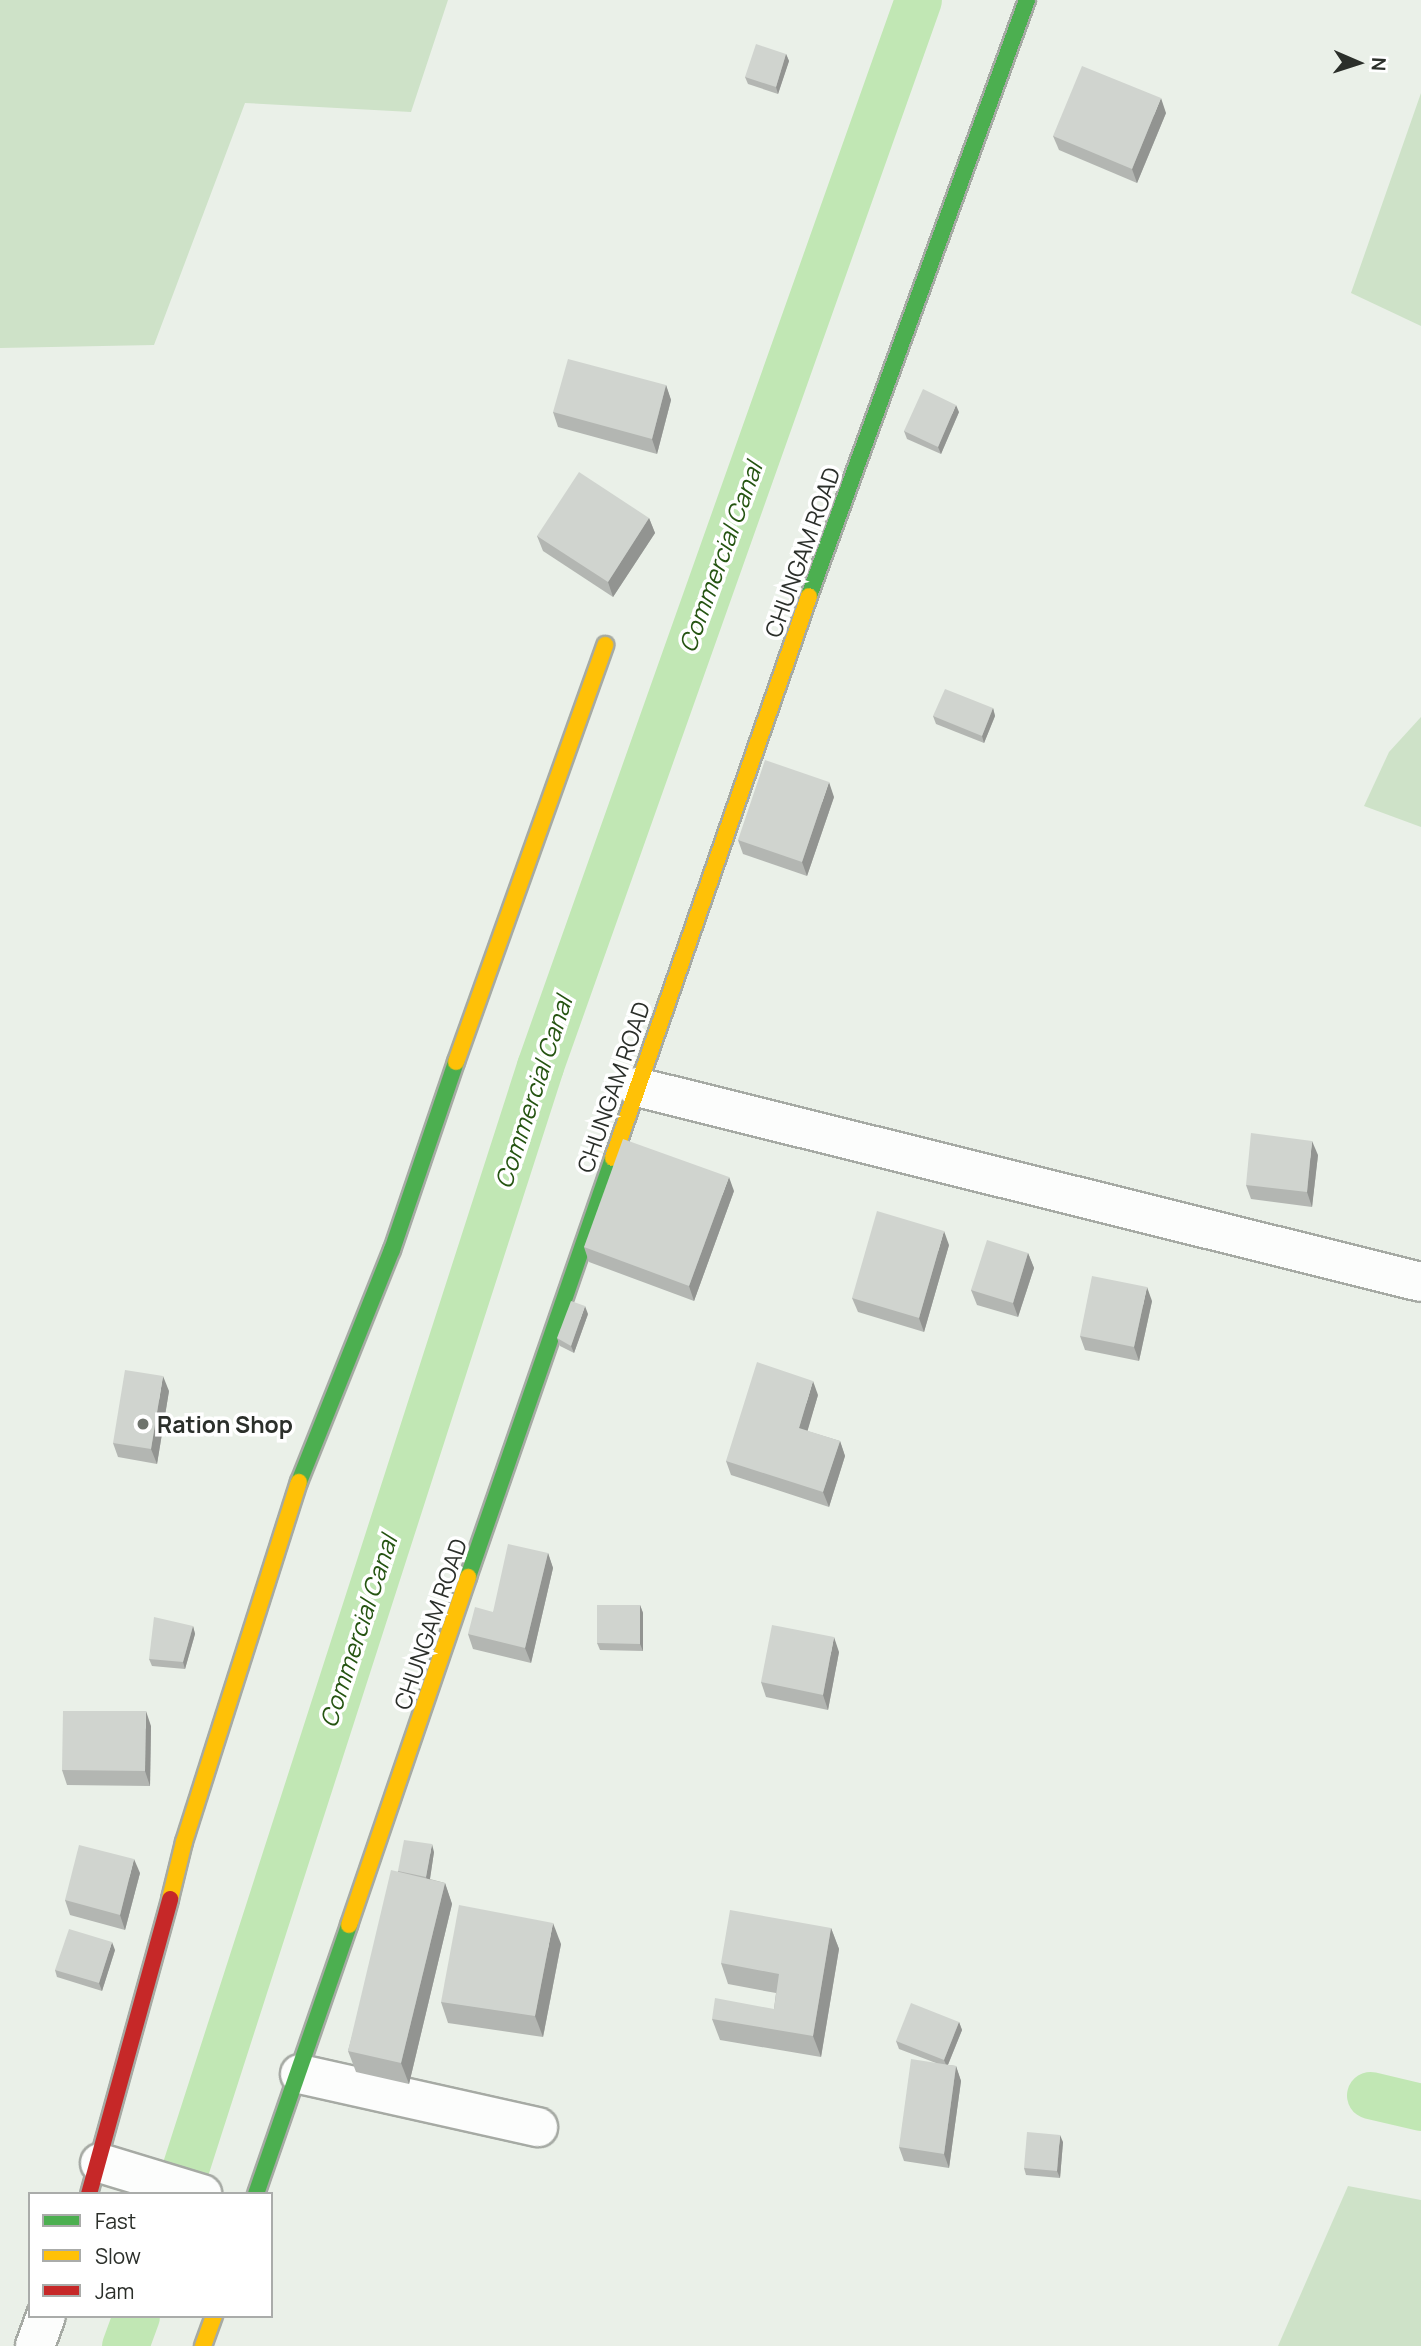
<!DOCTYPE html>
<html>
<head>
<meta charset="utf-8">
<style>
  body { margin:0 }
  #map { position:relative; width:1421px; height:2346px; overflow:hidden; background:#eaf0e8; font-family:Manrope,sans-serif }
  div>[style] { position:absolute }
  .green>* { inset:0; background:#cee2c8 }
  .canal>* { height:47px; margin:-23.5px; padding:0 23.5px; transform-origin:23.5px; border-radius:23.5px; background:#c1e7b4 }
  .roads { filter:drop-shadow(2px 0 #a6aaa4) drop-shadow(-2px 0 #a6aaa4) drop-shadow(0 2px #a6aaa4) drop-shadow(0 -2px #a6aaa4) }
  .street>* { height:38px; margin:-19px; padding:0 19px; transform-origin:19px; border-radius:19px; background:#fcfdfc }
  .fast>* { height:16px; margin:-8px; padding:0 8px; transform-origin:8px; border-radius:8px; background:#4caf50 }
  .slow>* { height:16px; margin:-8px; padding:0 8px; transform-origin:8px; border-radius:8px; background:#ffc107 }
  .jam>* { height:16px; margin:-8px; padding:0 8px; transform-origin:8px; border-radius:8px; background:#c62828 }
  .wall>* { inset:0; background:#b3b6b2 }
  .shaded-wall>* { inset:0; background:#929491 }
  .building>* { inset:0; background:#d0d4cf }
  .dots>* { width:19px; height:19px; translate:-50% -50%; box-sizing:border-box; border:4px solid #fff; border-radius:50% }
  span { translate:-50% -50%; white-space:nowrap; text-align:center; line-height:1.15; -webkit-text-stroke:7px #fff; paint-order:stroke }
  .street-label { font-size:23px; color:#2b2f2a }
  .poi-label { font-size:23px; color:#2b2f2a; font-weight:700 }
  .left { translate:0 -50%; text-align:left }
  .water-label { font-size:24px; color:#255411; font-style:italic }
  .legend { position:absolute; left:28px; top:2192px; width:245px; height:126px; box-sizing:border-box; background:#fff; border:2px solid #aaacaa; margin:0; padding:9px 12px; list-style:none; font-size:21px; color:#2b2f2a }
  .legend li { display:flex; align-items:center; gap:14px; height:35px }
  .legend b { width:35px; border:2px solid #aaacaa }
  .north { position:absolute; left:1323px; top:28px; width:70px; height:70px; -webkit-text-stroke:5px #fff; paint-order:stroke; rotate:93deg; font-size:19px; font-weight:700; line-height:28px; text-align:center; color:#2b2f2a }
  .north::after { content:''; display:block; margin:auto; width:24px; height:32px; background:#2b2f2a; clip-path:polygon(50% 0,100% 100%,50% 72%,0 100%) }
</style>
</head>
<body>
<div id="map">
  <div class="green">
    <div style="clip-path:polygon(0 0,448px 0,411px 112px,245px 103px,154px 345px,0 348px)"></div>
    <div style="clip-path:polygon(1421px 93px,1421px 326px,1351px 293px)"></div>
    <div style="clip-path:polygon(1421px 717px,1421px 827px,1364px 806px,1389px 752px)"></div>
    <div style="clip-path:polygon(1348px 2186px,1421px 2200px,1421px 2346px,1278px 2346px)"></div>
  </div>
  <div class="canal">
    <div style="left:1370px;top:2095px;width:52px;rotate:13.2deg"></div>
    <div style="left:177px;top:2194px;width:1185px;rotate:-72.16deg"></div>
    <div style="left:540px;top:1066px;width:1131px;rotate:-70.48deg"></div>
    <div style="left:125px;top:2346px;width:32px;rotate:-70deg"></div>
  </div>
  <div class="roads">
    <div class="street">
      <div style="left:637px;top:1087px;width:808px;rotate:13.97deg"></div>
      <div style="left:300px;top:2074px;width:244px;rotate:12.6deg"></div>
      <div style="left:100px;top:2163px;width:107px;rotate:16.9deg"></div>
      <div style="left:35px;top:2346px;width:32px;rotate:-70deg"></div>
    </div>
    <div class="fast">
      <div style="left:809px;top:596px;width:635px;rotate:-69.91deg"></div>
      <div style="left:299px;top:1482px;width:250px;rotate:-68.2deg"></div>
      <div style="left:392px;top:1250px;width:199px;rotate:-71.2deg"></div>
      <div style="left:468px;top:1577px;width:443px;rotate:-70.9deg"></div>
      <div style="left:256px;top:2194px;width:285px;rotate:-70.9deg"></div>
    </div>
    <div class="slow">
      <div style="left:456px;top:1062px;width:443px;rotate:-70.3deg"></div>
      <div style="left:613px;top:1158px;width:595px;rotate:-70.77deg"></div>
      <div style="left:170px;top:1899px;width:59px;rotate:-76.2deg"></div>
      <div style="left:184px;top:1842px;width:378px;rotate:-72.3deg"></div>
      <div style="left:349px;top:1925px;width:368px;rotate:-71.1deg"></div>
      <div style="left:203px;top:2346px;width:32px;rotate:-70deg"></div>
    </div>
    <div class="jam">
      <div style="left:89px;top:2194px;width:306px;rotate:-74.6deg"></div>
    </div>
  </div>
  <div class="wall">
    <div style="clip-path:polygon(786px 54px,789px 61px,778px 94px,748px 84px,745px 77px)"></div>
    <div style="clip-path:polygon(1166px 113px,1137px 183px,1059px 150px,1053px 136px)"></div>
    <div style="clip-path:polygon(666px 385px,671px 400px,657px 454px,558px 427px,553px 412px)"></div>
    <div style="clip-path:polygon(959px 412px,941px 454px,907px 439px,904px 431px)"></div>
    <div style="clip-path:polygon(649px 518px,655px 533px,613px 597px,543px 551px,537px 536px)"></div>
    <div style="clip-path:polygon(993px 708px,995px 716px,984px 743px,936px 724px,933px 716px)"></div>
    <div style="clip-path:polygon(834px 797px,807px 876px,743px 854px,738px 840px)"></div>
    <div style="clip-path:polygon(1318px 1155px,1312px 1207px,1251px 1199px,1246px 1185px)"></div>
    <div style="clip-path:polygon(734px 1191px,694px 1301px,589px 1262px,584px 1247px)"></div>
    <div style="clip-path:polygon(949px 1245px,924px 1332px,858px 1312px,852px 1298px)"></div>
    <div style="clip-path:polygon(1028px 1253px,1034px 1268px,1018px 1317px,977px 1305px,971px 1290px)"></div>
    <div style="clip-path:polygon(1152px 1301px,1139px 1361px,1085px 1350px,1080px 1336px)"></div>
    <div style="clip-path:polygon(588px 1314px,574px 1353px,560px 1346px,557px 1338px)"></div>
    <div style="clip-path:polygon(169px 1391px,157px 1464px,118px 1457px,113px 1443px)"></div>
    <div style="clip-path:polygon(818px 1395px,807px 1431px,840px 1441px,845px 1456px,829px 1507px,731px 1475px,726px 1461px)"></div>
    <div style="clip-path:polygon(548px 1553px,553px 1568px,531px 1663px,473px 1649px,468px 1634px,493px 1612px)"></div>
    <div style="clip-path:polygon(640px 1605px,643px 1613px,643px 1651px,600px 1650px,597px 1643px)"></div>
    <div style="clip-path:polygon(193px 1626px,195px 1634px,185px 1669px,152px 1666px,149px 1659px)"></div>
    <div style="clip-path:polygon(839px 1652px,828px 1710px,766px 1697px,761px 1682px)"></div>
    <div style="clip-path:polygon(151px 1726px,150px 1786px,67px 1785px,62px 1770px)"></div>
    <div style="clip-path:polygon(434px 1852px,430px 1879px,445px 1883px,452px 1904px,409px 2084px,356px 2072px,348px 2051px,398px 1871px)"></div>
    <div style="clip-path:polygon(140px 1873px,125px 1930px,70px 1915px,65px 1900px)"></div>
    <div style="clip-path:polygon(831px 1928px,839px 1949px,821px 2057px,720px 2040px,712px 2019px,774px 2009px,776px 1993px,728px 1984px,721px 1963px)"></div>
    <div style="clip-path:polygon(561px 1944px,543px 2037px,448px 2023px,441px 2002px)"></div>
    <div style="clip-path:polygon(115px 1950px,102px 1991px,57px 1977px,55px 1970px)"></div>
    <div style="clip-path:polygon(959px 2022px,962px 2030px,948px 2065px,956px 2066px,961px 2081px,949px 2168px,904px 2161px,899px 2147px,936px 2063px,899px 2049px,896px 2041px)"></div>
    <div style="clip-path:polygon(1063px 2142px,1060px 2178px,1026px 2175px,1024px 2168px)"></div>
  </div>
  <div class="shaded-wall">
    <div style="clip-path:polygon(786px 54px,789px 61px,778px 94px,776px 87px)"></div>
    <div style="clip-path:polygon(1161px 98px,1166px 113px,1137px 183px,1132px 169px)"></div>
    <div style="clip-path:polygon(666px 385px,671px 400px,657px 454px,652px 439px)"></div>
    <div style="clip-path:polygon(956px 405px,959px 412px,941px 454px,938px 447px)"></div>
    <div style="clip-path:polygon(649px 518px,655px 533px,613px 597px,608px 582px)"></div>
    <div style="clip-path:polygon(993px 708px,995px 716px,984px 743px,982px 736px)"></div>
    <div style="clip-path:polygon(829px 782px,834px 797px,807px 876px,802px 862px)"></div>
    <div style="clip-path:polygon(1312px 1141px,1318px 1155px,1312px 1207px,1307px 1192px)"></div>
    <div style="clip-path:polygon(729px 1177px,734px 1191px,694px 1301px,689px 1286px)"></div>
    <div style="clip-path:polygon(944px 1231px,949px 1245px,924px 1332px,919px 1318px)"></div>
    <div style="clip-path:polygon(1028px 1253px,1034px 1268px,1018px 1317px,1013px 1303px)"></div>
    <div style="clip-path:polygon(1147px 1287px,1152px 1301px,1139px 1361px,1134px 1347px)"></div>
    <div style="clip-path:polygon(585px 1306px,588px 1314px,574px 1353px,571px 1346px)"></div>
    <div style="clip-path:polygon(163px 1376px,169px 1391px,157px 1464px,151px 1449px)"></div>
    <div style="clip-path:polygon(813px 1381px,818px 1395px,804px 1443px,799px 1428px)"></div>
    <div style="clip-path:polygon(840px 1441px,845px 1456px,829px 1507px,823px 1492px)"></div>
    <div style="clip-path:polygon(548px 1553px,553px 1568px,531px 1663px,525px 1648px)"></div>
    <div style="clip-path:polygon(640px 1605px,643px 1613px,643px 1651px,640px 1644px)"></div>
    <div style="clip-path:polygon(193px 1626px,195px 1634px,185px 1669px,183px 1662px)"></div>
    <div style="clip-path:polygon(834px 1637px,839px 1652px,828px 1710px,823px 1695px)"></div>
    <div style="clip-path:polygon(146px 1711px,151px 1726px,150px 1786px,145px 1771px)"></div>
    <div style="clip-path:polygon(432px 1844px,434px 1852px,429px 1885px,426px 1877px)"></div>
    <div style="clip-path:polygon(134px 1859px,140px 1873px,125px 1930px,120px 1915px)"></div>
    <div style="clip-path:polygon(445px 1883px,452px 1904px,409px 2084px,401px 2063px)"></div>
    <div style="clip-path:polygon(553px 1923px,561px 1944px,543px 2037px,535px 2016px)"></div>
    <div style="clip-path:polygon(831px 1928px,839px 1949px,821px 2057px,813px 2036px)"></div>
    <div style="clip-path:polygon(112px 1942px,115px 1950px,102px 1991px,99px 1983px)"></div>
    <div style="clip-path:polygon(959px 2022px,962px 2030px,947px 2067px,944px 2060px)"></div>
    <div style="clip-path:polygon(956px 2066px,961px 2081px,949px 2168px,944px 2154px)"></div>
    <div style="clip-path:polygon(1060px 2135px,1063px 2142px,1060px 2178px,1057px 2171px)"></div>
  </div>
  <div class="building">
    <div style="clip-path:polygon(756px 44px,786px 54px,776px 87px,745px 77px)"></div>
    <div style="clip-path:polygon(1082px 66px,1161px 98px,1132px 169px,1053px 136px)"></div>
    <div style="clip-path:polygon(568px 359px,666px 385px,652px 439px,553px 412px)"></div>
    <div style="clip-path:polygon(923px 389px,956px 405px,938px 447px,904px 431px)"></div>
    <div style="clip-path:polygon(579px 472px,649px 518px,608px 582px,537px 536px)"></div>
    <div style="clip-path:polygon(945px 689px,993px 708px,982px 736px,933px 716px)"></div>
    <div style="clip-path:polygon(765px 760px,829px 782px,802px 862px,738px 840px)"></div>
    <div style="clip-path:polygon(1251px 1133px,1312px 1141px,1307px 1192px,1246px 1185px)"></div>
    <div style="clip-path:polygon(623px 1139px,729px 1177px,689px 1286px,584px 1247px)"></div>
    <div style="clip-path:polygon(877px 1211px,944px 1231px,919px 1318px,852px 1298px)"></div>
    <div style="clip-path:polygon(987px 1240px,1028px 1253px,1013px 1303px,971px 1290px)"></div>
    <div style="clip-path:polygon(1092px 1276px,1147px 1287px,1134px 1347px,1080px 1336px)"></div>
    <div style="clip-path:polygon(571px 1301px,585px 1306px,571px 1346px,557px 1338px)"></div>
    <div style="clip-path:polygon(757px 1362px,813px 1381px,799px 1428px,840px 1441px,823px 1492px,726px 1461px)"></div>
    <div style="clip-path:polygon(125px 1370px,163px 1376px,151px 1449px,113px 1443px)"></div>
    <div style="clip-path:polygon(508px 1544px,548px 1553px,525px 1648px,468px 1634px,475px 1607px,493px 1612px)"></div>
    <div style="clip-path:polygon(597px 1605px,640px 1605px,640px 1644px,597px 1643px)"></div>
    <div style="clip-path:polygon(154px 1617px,193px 1626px,183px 1662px,149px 1659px)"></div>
    <div style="clip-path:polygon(772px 1625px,834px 1637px,823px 1695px,761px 1682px)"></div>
    <div style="clip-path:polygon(63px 1711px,146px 1711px,145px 1771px,62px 1770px)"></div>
    <div style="clip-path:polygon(404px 1840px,432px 1844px,426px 1877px,398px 1871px)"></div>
    <div style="clip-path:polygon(79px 1845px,134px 1859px,120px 1915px,65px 1900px)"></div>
    <div style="clip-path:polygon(391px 1870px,445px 1883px,401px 2063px,348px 2051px)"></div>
    <div style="clip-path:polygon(459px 1905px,553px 1923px,535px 2016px,441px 2002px)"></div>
    <div style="clip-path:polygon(730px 1910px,831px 1928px,813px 2036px,712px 2019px,715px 1998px,774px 2009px,779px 1974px,721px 1963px)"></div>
    <div style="clip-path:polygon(69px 1929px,112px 1942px,99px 1983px,55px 1970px)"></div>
    <div style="clip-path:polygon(911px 2003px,959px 2022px,944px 2060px,896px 2041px)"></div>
    <div style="clip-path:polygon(911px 2059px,956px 2066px,944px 2154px,899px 2147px)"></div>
    <div style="clip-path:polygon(1027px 2132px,1060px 2135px,1057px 2171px,1024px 2168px)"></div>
  </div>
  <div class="dots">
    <div style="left:143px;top:1424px;background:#6e736c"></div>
  </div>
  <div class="street-label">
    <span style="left:802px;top:552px;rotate:-70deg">CHUNGAM ROAD</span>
    <span style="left:613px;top:1087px;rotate:-71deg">CHUNGAM ROAD</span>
    <span style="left:430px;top:1624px;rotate:-71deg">CHUNGAM ROAD</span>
  </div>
  <div class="poi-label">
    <span class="left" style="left:157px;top:1424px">Ration Shop</span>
  </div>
  <div class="water-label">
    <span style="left:720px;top:557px;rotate:-70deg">Commercial Canal</span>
    <span style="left:533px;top:1092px;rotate:-72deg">Commercial Canal</span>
    <span style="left:358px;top:1631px;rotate:-72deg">Commercial Canal</span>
  </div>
  <ul class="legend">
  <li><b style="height:9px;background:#4caf50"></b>Fast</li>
  <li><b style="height:9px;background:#ffc107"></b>Slow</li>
  <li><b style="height:9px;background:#c62828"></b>Jam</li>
  </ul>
  <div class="north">N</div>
</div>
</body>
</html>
